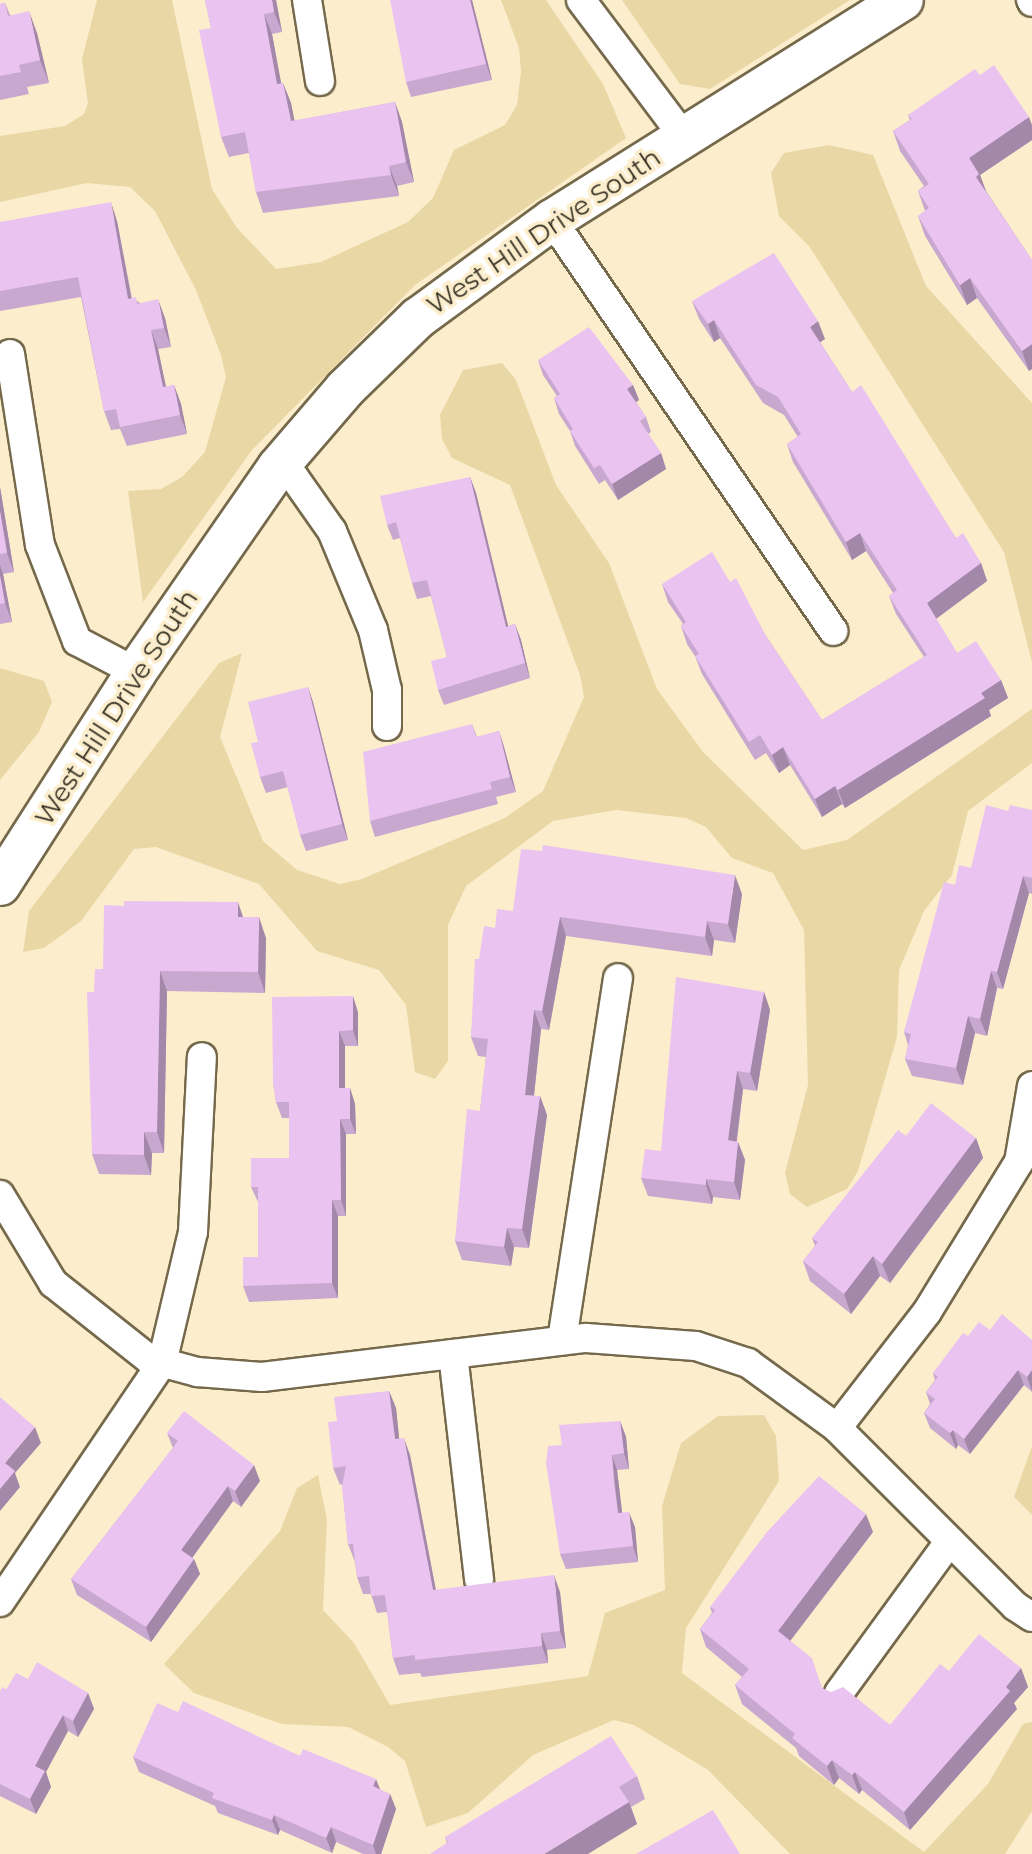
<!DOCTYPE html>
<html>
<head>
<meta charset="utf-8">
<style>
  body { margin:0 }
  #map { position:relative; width:1032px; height:1854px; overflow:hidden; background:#fceecc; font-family:Montserrat,sans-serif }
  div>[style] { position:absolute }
  .green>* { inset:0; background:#ead7a6 }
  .roads { filter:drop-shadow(2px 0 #75694b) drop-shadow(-2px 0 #75694b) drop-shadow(0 2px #75694b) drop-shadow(0 -2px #75694b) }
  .street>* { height:28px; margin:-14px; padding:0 14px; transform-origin:14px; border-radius:14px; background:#fff }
  .secondary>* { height:40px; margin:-20px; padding:0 20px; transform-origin:20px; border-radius:20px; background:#fff }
  .wall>* { inset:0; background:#c9a8cf }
  .shaded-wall>* { inset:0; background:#a488a9 }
  .building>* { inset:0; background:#eac3f1 }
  span { translate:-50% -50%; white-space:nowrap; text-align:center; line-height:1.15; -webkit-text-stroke:7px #fceecc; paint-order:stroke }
  .street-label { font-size:26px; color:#373225 }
</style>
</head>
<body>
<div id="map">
  <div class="green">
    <div style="clip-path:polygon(97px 0,172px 0,212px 189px,237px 228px,276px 269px,321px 262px,408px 222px,433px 198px,454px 150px,505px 125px,517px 105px,521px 71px,519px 48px,501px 0,546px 0,603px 84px,626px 138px,415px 285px,252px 450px,143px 602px,128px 491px,161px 489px,182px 477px,205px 452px,226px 377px,221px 355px,196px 290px,155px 211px,130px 187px,87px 183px,0 202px,0 136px,65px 126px,84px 114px,88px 103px,82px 59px)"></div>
    <div style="clip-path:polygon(622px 0,850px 0,710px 89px,680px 84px)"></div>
    <div style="clip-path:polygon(829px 145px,873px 155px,926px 286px,1032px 403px,1032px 662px,1004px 552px,809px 246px,779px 216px,771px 173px,784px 153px)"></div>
    <div style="clip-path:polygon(502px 363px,516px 380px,556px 485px,609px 563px,657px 689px,703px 752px,803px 850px,847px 840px,1032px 709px,1032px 763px,968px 811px,952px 875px,924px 911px,899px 970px,897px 1037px,858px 1171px,847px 1189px,807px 1207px,790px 1194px,785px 1173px,808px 1085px,804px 930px,773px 873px,732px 858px,706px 827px,686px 818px,616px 810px,553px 821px,466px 886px,448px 925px,448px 1061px,435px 1079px,415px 1072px,406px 1005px,379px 970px,317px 951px,259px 884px,156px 847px,134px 849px,81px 921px,44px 948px,23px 952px,29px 911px,219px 663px,242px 653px,220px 737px,263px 841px,297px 870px,340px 884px,362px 879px,505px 818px,543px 791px,584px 697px,580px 675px,510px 485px,452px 458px,442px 439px,440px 415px,463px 370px)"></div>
    <div style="clip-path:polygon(0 668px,44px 681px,52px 702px,39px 732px,0 780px)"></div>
    <div style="clip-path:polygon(764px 1415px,776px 1436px,779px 1481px,686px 1628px,682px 1673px,924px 1852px,988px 1784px,1023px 1724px,1032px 1722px,1032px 1811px,1005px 1854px,790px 1854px,708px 1770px,634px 1725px,614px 1720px,533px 1755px,468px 1813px,426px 1827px,405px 1761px,388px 1747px,348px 1727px,282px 1724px,194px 1693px,164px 1664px,280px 1531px,297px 1488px,318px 1475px,327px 1520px,323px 1610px,354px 1643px,390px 1705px,588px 1676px,605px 1613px,665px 1590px,662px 1506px,681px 1443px,718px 1416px)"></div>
    <div style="clip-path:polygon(1032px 1446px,1032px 1515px,1014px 1497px)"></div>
  </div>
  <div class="roads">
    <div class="street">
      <div style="left:307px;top:0;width:82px;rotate:80.9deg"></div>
      <div style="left:581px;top:0;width:171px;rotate:53.1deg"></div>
      <div style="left:1031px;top:0;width:2px;rotate:63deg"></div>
      <div style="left:552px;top:220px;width:498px;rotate:55.6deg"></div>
      <div style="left:10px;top:354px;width:193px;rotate:81.1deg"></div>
      <div style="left:40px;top:545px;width:103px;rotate:68.9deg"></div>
      <div style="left:77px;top:641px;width:67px;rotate:27.7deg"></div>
      <div style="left:278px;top:467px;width:19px;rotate:32deg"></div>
      <div style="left:294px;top:477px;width:66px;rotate:54.9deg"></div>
      <div style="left:332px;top:531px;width:107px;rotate:67.5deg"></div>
      <div style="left:373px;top:630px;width:62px;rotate:76.9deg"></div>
      <div style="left:387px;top:690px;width:36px;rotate:90deg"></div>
      <div style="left:0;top:1195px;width:103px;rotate:58.9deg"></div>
      <div style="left:53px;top:1283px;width:122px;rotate:38.4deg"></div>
      <div style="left:149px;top:1359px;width:50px;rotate:15.2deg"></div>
      <div style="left:197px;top:1372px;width:65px;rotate:4.4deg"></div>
      <div style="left:262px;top:1377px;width:326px;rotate:-6.9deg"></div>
      <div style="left:586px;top:1338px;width:110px;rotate:4.2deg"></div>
      <div style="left:696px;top:1346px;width:55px;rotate:18.1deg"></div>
      <div style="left:748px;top:1363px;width:110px;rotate:36.1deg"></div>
      <div style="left:837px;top:1428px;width:252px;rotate:45deg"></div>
      <div style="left:1015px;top:1606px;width:20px;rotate:33deg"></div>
      <div style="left:562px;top:1340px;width:366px;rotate:-81.2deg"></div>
      <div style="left:453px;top:1354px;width:227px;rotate:83.4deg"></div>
      <div style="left:837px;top:1428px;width:147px;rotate:-52.2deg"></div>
      <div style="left:927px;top:1312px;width:176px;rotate:-58.5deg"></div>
      <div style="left:1019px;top:1162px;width:77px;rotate:-80.3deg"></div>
      <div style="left:0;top:1602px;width:289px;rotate:-55.9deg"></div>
      <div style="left:162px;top:1363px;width:135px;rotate:-76.7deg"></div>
      <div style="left:193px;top:1232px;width:175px;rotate:-87.1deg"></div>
      <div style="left:839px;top:1693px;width:188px;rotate:-53.9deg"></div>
    </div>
    <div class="secondary">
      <div style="left:0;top:885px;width:253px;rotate:-57.4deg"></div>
      <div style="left:136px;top:672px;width:249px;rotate:-55.3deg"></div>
      <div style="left:278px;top:467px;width:103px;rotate:-49.3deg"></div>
      <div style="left:345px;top:389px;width:102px;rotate:-44.2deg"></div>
      <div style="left:418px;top:318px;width:166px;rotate:-36.2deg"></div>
      <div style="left:552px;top:220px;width:414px;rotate:-32.1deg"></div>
    </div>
  </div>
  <div class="wall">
    <div style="clip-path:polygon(205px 0,276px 0,282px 32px,272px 34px,281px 83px,283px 83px,291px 103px,294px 121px,395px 102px,402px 122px,414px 182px,397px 186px,399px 196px,263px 213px,256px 192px,249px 153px,229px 157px,221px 137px,211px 28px)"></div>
    <div style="clip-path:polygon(472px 0,492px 80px,411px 97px,406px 82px)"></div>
    <div style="clip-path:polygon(5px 3px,10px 15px,37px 33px,49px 83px,27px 87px,29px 94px,0 100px,0 4px)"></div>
    <div style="clip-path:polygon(980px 75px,1032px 125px,1032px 140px,980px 175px,986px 191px,1032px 260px,1032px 369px,1029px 371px,977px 298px,967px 305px,925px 236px,918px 216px,925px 211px,918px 191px,924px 186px,900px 151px,893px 131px,910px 120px,908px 115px)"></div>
    <div style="clip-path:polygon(117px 221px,132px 298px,165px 318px,171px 347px,158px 349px,166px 387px,174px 385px,181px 404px,187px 434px,127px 446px,120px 429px,111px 430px,104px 411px,81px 297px,0 311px,0 222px)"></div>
    <div style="clip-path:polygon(692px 301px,825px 339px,820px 342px,852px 392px,956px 538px,981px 563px,987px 581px,936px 619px,957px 653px,1001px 680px,1008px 698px,989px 710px,991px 716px,845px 808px,842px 804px,822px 817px,790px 765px,779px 773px,766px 753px,755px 760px,702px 674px,695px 656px,687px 644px,681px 626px,683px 624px,668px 602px,662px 584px,730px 582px,822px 720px,924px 657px,896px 614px,889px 596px,893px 593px,866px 551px,852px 560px,793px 462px,787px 444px,798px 437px,784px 415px,763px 403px,720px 338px,714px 342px,699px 319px)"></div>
    <div style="clip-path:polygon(538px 360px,633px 385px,639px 400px,636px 402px,646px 417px,651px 432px,648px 434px,661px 453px,666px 469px,618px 500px,605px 480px,599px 484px,575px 446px,570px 431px,559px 414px,554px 398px,557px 396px,543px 375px)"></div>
    <div style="clip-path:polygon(470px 477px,476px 493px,508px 626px,515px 624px,521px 640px,530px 678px,444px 705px,438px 690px,447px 657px,431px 596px,417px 599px,412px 583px,400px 538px,393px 540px,387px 525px)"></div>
    <div style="clip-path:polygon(0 487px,14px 572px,3px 574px,12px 622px,0 624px)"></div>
    <div style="clip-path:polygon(308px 687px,313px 702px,348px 840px,306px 851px,300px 835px,288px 787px,266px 793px,260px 777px,258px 742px)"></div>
    <div style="clip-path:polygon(472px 724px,477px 737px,499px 731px,504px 747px,516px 792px,496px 797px,498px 804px,375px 837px,370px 821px)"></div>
    <div style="clip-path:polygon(1032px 810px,1032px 894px,1029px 893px,1003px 989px,997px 988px,987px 1036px,975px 1033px,963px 1085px,912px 1076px,905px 1059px,908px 1045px,904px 1032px,955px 885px,971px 868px,1008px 811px)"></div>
    <div style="clip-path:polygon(742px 894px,735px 943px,714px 940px,712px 956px,566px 936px,549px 1030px,541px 1029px,534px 1096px,540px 1096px,547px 1115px,529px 1248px,514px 1247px,511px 1266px,462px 1260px,455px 1241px,480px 1111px,486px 1057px,478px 1056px,471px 1037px,479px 959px,495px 928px,513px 911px)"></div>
    <div style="clip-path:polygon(243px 917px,266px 938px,265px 993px,167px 991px,164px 1153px,152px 1153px,151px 1175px,99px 1174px,92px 1154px,94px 992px,103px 969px)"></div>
    <div style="clip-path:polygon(764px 992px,770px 1010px,757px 1091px,743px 1089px,737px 1142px,738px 1142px,745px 1160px,740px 1200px,713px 1197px,712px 1204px,648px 1196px,641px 1178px,661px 1151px)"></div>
    <div style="clip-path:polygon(358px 1012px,358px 1046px,345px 1046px,345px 1088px,350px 1088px,355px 1104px,356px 1134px,346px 1134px,346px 1216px,338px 1216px,338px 1298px,249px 1302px,243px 1286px,258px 1257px,258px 1202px,251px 1187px,289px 1158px,289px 1118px,282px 1118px,276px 1102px,273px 1082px)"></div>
    <div style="clip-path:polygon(906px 1136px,976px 1138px,983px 1158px,890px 1283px,880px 1276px,851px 1314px,810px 1281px,803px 1261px,815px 1246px,812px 1238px)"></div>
    <div style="clip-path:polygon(990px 1330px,1032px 1340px,1032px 1392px,1024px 1385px,970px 1454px,958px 1445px,956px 1449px,930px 1428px,924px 1413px,930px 1404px,926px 1392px,935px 1380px,933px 1373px,968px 1336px)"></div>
    <div style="clip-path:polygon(389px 1391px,396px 1408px,399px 1438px,410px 1455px,436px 1590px,560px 1592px,566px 1648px,547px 1650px,548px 1663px,422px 1677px,420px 1673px,399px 1675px,393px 1658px,387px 1612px,377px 1613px,371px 1594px,363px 1594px,357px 1577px,355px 1562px,348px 1544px,342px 1484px,340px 1485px,333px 1468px,337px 1421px)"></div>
    <div style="clip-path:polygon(620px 1421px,626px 1437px,629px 1469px,617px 1470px,622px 1512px,635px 1527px,638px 1562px,566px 1569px,560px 1554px)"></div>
    <div style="clip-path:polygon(167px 1433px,260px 1481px,241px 1507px,233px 1501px,192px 1558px,194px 1559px,200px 1574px,151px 1642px,77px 1595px,71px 1579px,173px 1448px)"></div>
    <div style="clip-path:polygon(873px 1532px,790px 1641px,822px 1688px,890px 1725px,949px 1671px,1021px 1668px,1028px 1687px,1014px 1703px,1017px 1709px,910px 1830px,862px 1790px,859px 1794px,839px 1778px,834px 1785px,799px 1756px,796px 1748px,742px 1704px,735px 1685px,742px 1677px,706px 1647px,700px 1629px,712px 1613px,710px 1607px)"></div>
    <div style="clip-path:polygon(28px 1679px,88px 1693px,94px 1709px,78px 1737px,68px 1731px,54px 1757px,46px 1772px,51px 1787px,36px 1814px,0 1796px,0 1692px)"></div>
    <div style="clip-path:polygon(178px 1712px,300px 1756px,390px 1794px,396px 1809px,381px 1854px,363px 1854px,336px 1842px,332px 1853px,280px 1830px,278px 1835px,218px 1813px,215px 1806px,139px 1772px,133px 1757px)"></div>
    <div style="clip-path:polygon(637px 1776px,645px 1799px,631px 1807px,637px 1824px,447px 1843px,445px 1837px)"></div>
  </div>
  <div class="shaded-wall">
    <div style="clip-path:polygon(272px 0,276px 0,282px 32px,274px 12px)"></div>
    <div style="clip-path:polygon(470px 0,472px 0,492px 80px,486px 64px)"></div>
    <div style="clip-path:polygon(29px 11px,37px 33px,49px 83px,40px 60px)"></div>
    <div style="clip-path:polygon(264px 14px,272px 34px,285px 104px,277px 84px)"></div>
    <div style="clip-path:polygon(283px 83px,291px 103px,299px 142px,291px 121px)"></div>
    <div style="clip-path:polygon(395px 102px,402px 122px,414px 182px,406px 162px)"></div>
    <div style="clip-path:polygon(1029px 117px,1032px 125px,1032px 140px,980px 175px,987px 194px,983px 196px,969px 158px)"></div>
    <div style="clip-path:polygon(389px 166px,397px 186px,399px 196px,391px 175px)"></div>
    <div style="clip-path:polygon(111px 202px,117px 221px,135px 318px,128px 299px)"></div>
    <div style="clip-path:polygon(970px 278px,977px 298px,967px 305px,960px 285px)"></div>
    <div style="clip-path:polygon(158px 299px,165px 318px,171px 347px,164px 328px)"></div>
    <div style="clip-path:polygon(714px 320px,720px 338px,714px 342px,708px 324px)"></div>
    <div style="clip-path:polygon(818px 321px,825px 339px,816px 345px,810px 327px)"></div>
    <div style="clip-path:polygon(151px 330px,158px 349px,170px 406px,163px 387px)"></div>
    <div style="clip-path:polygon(1032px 344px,1032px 369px,1029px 371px,1022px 351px)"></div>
    <div style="clip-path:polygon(174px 385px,181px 404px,187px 434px,180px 415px)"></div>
    <div style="clip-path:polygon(633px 385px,639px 400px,633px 404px,627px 389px)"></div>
    <div style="clip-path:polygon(661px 453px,666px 469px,618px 500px,612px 484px)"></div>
    <div style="clip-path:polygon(470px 477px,476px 493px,512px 642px,506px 627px)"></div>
    <div style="clip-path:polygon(0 487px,14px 572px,7px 553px,0 511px)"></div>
    <div style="clip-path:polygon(860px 533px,866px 551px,852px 560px,846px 542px)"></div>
    <div style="clip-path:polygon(981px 563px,987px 581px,933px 621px,927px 603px)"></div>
    <div style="clip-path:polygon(0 565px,3px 574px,12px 622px,5px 603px,0 576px)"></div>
    <div style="clip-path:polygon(515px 624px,521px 640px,530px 678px,525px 663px)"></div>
    <div style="clip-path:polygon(1001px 680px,1008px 698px,989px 710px,991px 716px,845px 808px,838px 790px)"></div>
    <div style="clip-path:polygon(308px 687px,313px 702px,348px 840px,342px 824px)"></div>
    <div style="clip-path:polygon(499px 731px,504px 747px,516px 792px,510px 777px)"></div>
    <div style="clip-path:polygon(783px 747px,790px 765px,779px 773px,772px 755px)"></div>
    <div style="clip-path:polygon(835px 786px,842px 804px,822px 817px,815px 799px)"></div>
    <div style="clip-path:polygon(735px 875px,742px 894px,735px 943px,728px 924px)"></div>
    <div style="clip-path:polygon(1023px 876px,1029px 893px,1003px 989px,997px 972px)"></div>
    <div style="clip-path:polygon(238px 902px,245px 923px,238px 917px)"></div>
    <div style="clip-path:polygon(259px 917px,266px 938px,265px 993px,258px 972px)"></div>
    <div style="clip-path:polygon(560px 917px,566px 936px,549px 1030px,542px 1011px)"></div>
    <div style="clip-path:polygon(707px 921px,714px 940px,712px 956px,705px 937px)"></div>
    <div style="clip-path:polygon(160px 971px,167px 991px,164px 1153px,157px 1132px)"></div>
    <div style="clip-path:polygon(991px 971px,997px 988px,987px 1036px,980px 1019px)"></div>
    <div style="clip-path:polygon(764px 992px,770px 1010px,757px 1091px,750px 1073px)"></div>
    <div style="clip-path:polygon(353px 996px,358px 1012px,358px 1046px,353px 1030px)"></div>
    <div style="clip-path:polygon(534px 1010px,541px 1029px,532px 1114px,525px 1095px)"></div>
    <div style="clip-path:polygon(968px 1016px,975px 1033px,963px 1085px,956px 1068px)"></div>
    <div style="clip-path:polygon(339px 1031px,345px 1046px,345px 1104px,339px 1088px)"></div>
    <div style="clip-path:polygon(737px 1071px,743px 1089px,734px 1159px,728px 1140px)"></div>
    <div style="clip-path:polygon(350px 1088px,355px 1104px,356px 1134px,350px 1119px)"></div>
    <div style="clip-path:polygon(540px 1096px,547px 1115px,529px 1248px,522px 1229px)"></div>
    <div style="clip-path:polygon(340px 1119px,346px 1134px,346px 1216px,341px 1200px)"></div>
    <div style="clip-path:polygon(144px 1132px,152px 1153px,151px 1175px,144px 1155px)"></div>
    <div style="clip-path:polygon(976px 1138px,983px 1158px,890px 1283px,882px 1264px)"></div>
    <div style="clip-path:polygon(738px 1142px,745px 1160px,740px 1200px,734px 1182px)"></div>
    <div style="clip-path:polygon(706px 1179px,713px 1197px,712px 1204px,706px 1185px)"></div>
    <div style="clip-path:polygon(332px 1200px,338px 1216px,338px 1298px,332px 1283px)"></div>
    <div style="clip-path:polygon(507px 1228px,514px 1247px,511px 1266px,504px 1247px)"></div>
    <div style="clip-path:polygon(873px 1256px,880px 1276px,851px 1314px,844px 1294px)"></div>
    <div style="clip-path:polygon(1018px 1370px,1024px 1385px,970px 1454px,964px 1439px)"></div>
    <div style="clip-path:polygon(1032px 1370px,1032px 1391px,1027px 1377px)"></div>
    <div style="clip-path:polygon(389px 1391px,396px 1408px,401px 1456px,395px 1439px)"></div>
    <div style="clip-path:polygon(620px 1421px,626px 1437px,629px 1469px,624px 1453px)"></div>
    <div style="clip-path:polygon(35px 1427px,41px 1443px,15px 1473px,20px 1487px,0 1511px,0 1489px,5px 1463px)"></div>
    <div style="clip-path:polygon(953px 1430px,958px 1445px,956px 1449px,950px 1433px)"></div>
    <div style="clip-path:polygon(404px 1438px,410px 1455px,439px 1607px,433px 1590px)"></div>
    <div style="clip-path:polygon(612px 1455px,617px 1470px,624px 1528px,618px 1513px)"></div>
    <div style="clip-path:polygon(254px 1465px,260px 1481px,241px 1507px,235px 1491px)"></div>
    <div style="clip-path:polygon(228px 1486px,233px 1501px,187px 1565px,181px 1550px)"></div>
    <div style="clip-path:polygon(629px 1512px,635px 1527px,638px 1562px,633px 1546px)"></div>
    <div style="clip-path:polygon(866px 1514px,873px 1532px,784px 1649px,778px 1631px)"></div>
    <div style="clip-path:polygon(194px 1559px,200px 1574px,151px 1642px,146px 1627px)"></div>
    <div style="clip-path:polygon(554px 1575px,560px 1592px,566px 1648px,560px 1631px)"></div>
    <div style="clip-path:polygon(541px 1633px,547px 1650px,548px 1663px,542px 1646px)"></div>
    <div style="clip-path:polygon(1021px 1668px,1028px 1687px,1014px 1703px,1017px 1709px,910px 1830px,904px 1812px)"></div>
    <div style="clip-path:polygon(88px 1693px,94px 1709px,78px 1737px,73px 1721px)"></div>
    <div style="clip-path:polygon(63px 1715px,68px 1731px,46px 1772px,51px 1787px,36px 1814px,30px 1799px,35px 1766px)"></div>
    <div style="clip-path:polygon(832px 1760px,839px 1778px,834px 1785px,827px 1766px)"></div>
    <div style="clip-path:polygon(855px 1772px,862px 1790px,859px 1794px,852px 1775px)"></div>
    <div style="clip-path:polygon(376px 1779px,382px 1794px,373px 1786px)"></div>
    <div style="clip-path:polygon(390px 1794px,396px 1809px,381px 1854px,376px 1854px,373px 1845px)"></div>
    <div style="clip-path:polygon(629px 1802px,637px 1824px,588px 1854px,544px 1854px)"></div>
    <div style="clip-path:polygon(274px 1815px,280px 1830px,278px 1835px,272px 1820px)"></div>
    <div style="clip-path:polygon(331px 1827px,336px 1842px,332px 1853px,326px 1838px)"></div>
  </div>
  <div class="building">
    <div style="clip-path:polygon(205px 0,272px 0,274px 12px,264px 14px,277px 84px,283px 83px,291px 121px,395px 102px,406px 162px,389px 166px,391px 175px,256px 192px,245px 132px,221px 137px,199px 30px,211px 28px)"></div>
    <div style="clip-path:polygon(390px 0,470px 0,486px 64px,406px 82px)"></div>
    <div style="clip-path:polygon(5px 3px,8px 16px,29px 11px,40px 60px,19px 65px,21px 72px,0 76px,0 4px)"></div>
    <div style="clip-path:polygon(994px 65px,1029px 117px,969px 158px,979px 174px,976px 177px,1032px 260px,1032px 344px,1022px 351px,970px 278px,960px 285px,918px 216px,929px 208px,918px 191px,929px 184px,893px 131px,912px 119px,908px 115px,975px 69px,980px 75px)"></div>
    <div style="clip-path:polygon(111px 202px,128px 299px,136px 297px,137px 304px,158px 299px,164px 328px,151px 330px,163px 387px,174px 385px,180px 415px,120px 427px,116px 409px,104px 411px,78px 277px,0 291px,0 222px)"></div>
    <div style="clip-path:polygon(774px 253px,818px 321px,810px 327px,852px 392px,861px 385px,956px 538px,963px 533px,981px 563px,927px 603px,957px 653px,976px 641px,1001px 680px,981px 693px,985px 698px,838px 790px,835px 786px,815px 799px,783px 747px,772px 755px,760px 735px,749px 742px,695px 656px,699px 654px,681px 626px,686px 622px,662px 584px,712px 552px,730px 582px,736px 578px,767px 638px,822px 720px,927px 655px,889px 596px,897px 590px,860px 533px,846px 542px,787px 444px,801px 434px,778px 397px,756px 385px,714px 320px,708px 324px,692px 301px)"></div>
    <div style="clip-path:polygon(589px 327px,633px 385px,627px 389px,646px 417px,640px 421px,661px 453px,612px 484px,600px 465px,594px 468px,570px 431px,573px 429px,554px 398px,560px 394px,538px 360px)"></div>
    <div style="clip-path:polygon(470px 477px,506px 627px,515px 624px,525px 663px,438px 690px,431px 661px,447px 657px,427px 580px,412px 583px,396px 522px,387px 525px,380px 496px)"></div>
    <div style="clip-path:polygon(0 511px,7px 553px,0 554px)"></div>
    <div style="clip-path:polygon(0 576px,5px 603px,0 604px)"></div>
    <div style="clip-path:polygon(308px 687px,342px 824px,300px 835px,283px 771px,260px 777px,251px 743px,258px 742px,248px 702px)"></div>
    <div style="clip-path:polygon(472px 724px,476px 737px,499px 731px,510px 777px,490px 782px,492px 789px,370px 821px,363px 752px)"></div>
    <div style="clip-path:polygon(986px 805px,1008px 811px,1010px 805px,1032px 810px,1032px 878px,1023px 876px,997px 972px,991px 971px,980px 1019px,968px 1016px,956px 1068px,905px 1059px,911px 1034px,904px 1032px,944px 882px,955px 885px,959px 865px,971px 868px)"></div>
    <div style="clip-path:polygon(543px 845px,735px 875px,728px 924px,707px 921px,705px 937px,560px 917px,542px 1011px,534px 1010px,525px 1095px,540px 1096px,522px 1229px,507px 1228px,504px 1247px,455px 1241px,467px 1109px,480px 1111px,488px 1039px,471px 1037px,475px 959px,479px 959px,484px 926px,495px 928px,497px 909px,513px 911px,521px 849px,542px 851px)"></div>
    <div style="clip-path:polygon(124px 901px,238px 902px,238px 917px,259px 917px,258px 972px,160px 971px,157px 1132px,144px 1132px,144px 1155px,92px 1154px,87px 992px,94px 992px,95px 969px,103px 969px,104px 905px,124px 906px)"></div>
    <div style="clip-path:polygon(676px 977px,764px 992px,750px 1073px,737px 1071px,728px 1140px,738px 1142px,734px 1182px,706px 1179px,706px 1185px,641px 1178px,645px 1149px,661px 1151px)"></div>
    <div style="clip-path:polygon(353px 996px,353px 1030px,339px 1031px,339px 1088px,350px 1088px,350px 1119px,340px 1119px,341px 1200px,332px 1200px,332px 1283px,243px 1286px,243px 1257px,258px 1257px,258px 1187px,251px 1187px,251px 1158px,289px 1158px,289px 1102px,276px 1102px,273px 1082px,272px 997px)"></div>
    <div style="clip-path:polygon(931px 1103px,976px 1138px,882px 1264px,873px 1256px,844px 1294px,803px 1261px,818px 1242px,812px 1238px,898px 1130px,906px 1136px)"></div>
    <div style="clip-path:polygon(1002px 1314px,1032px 1340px,1032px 1370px,1027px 1377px,1018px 1370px,964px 1439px,953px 1430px,950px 1433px,924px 1413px,935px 1399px,926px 1392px,938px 1377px,933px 1373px,963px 1333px,968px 1336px,979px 1322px,990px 1330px)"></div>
    <div style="clip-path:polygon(389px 1391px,395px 1439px,404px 1438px,433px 1590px,554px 1575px,560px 1631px,541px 1633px,542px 1646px,415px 1660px,415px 1655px,393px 1658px,385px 1595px,371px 1596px,369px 1576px,357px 1577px,353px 1544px,348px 1544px,342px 1486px,346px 1466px,333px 1468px,328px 1422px,337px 1421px,334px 1397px)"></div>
    <div style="clip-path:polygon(0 1397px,35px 1427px,5px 1463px,15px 1471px,0 1489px)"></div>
    <div style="clip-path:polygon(184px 1411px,254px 1465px,235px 1491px,228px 1486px,181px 1550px,194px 1559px,146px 1627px,71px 1579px,178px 1441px,167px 1433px)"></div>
    <div style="clip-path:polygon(620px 1421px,624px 1453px,612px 1455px,614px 1483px,618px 1513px,629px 1512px,633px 1546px,560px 1554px,546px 1463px,548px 1446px,562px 1445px,559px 1425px)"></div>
    <div style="clip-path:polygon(819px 1476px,866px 1514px,778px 1631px,812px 1658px,822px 1688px,831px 1692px,843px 1687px,890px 1725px,940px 1664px,949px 1671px,979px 1634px,1021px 1668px,1006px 1687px,1010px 1691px,904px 1812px,855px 1772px,852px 1775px,832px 1760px,827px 1766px,792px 1738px,795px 1734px,735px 1685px,749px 1669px,700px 1629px,715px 1610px,710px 1607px,767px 1532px)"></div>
    <div style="clip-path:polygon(37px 1662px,88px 1693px,73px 1721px,63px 1715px,48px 1741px,35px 1766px,45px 1771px,30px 1799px,0 1784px,0 1692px,2px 1687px,6px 1690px,16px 1673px,28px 1679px)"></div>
    <div style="clip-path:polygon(183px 1701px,300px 1756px,303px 1749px,376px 1779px,373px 1786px,390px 1794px,373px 1845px,331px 1827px,326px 1838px,274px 1815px,272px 1820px,212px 1798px,214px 1793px,133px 1757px,157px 1703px,178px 1712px)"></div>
    <div style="clip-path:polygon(611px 1736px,637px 1776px,619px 1787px,629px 1802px,544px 1854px,430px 1854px,448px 1842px,445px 1837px)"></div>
    <div style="clip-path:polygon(713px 1810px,740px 1854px,636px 1854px)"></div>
  </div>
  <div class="street-label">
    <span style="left:544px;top:232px;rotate:-34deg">West Hill Drive South</span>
    <span style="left:117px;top:708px;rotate:-57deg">West Hill Drive South</span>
  </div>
</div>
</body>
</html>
